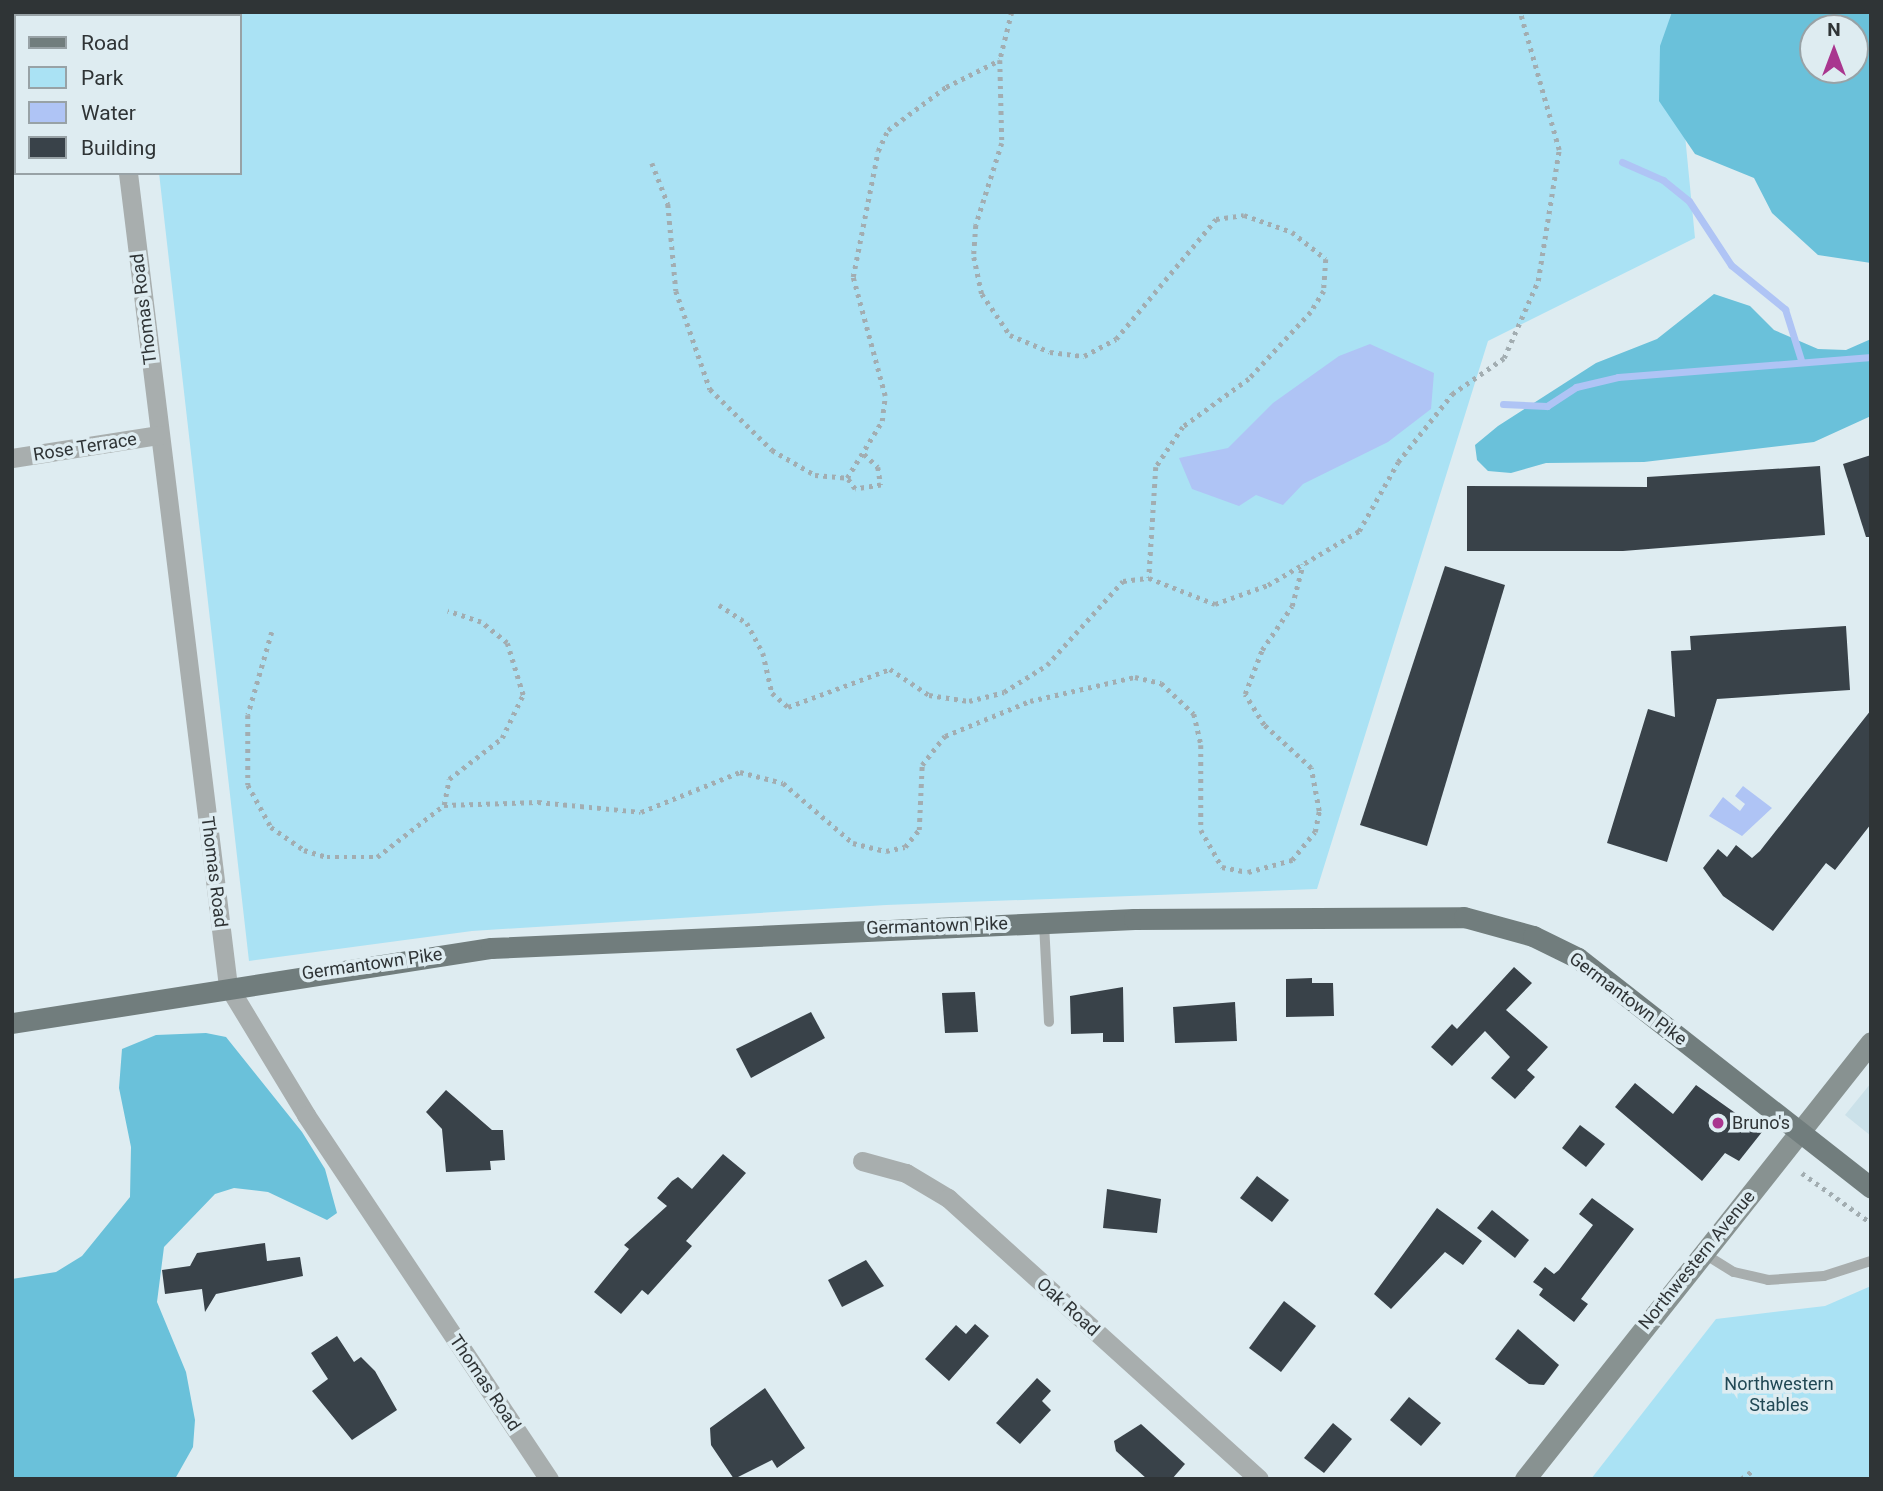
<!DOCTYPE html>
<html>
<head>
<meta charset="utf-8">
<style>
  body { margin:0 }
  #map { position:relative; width:1883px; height:1491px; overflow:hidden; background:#deecf1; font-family:Roboto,sans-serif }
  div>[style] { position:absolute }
  .built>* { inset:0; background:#cbe1e9 }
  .green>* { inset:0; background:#aae2f4 }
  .forest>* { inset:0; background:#6ac1da }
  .water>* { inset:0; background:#afc4f5 }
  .stream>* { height:7px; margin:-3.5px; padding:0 3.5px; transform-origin:3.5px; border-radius:3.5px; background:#afc4f5 }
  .building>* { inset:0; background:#394249 }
  .path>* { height:4.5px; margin-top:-2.25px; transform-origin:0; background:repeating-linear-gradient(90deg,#a2adb1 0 3.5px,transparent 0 8.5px) }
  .lane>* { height:10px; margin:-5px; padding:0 5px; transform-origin:5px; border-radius:5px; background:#a8aeae }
  .street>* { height:19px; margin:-9.5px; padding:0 9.5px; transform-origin:9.5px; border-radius:9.5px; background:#a8aeae }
  .secondary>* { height:21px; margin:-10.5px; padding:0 10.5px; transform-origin:10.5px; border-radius:10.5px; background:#889291 }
  .primary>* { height:21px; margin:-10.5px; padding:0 10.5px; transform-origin:10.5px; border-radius:10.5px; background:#717d7d }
  .dots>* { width:19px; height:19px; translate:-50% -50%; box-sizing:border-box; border:4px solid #deecf1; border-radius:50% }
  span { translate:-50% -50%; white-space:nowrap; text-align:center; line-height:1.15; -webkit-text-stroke:7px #deecf1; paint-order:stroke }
  .street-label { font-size:18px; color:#2f3436 }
  .poi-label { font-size:18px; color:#2f3436 }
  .left { translate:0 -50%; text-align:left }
  .park-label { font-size:18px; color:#214854 }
  .frame { position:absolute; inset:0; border:14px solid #2f3436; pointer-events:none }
  .legend { position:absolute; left:14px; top:14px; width:228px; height:161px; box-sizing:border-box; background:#deecf1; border:2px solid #98a2a6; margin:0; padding:9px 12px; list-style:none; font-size:21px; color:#2f3436 }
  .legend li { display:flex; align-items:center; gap:14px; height:35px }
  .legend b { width:35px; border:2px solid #98a2a6 }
  .north { position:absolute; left:1799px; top:14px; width:70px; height:70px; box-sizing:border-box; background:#deecf1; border:2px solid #98a2a6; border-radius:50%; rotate:0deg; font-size:19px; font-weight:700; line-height:28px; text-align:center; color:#2f3436 }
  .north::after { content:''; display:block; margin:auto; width:24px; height:32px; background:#a9368f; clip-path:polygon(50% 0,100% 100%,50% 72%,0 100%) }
</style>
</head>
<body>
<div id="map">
  <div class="built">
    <div style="clip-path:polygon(1871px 1083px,1871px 1136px,1845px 1115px)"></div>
  </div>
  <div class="green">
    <div style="clip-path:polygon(140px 12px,1673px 12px,1695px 238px,1488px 341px,1317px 889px,886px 905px,472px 931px,249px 961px,159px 173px,240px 173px,240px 16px)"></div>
    <div style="clip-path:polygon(1871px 1286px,1871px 1479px,1591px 1479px,1716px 1319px,1825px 1306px)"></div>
  </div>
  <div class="forest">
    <div style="clip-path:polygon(evenodd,1672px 12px,1871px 12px,1871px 263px,1818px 255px,1772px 213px,1754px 178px,1695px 154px,1659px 101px,1660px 46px,1672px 12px,1813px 28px,1855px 28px,1855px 70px,1813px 70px,1813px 28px)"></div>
    <div style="clip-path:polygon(1714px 294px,1750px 306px,1774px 330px,1818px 349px,1846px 350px,1871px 339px,1871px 416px,1814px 442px,1644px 462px,1546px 463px,1511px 473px,1488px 471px,1477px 460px,1475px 445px,1498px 426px,1596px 363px,1657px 339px)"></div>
    <div style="clip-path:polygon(206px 1033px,226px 1037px,302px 1132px,325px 1169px,337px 1213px,327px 1220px,268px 1192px,234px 1188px,215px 1194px,164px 1247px,157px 1302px,186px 1372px,195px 1420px,193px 1447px,175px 1479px,12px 1479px,12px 1279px,56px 1272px,82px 1256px,130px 1197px,131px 1147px,119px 1088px,122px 1049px,156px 1035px)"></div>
  </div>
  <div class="water">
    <div style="clip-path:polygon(1370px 344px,1434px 373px,1431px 409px,1388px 442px,1303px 484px,1283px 505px,1256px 495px,1239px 506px,1192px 489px,1179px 458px,1228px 448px,1273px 403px,1339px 356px)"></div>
    <div style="clip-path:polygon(1743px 786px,1772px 808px,1742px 836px,1709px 816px,1723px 797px,1740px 811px,1745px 804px,1735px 796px)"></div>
  </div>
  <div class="stream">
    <div style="left:1622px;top:162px;width:45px;rotate:23.7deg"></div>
    <div style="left:1663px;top:180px;width:33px;rotate:39deg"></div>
    <div style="left:1689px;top:201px;width:77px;rotate:56.7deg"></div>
    <div style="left:1731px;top:265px;width:70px;rotate:39.2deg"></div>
    <div style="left:1785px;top:309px;width:53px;rotate:72.6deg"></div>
    <div style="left:1503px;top:404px;width:44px;rotate:2.6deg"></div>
    <div style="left:1547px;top:406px;width:35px;rotate:-33deg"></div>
    <div style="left:1576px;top:387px;width:43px;rotate:-13.4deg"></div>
    <div style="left:1618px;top:377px;width:254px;rotate:-4.5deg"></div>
  </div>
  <div class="building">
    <div style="clip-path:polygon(1871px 455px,1871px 537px,1866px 537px,1843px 464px)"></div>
    <div style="clip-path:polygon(1820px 466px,1825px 535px,1623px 551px,1467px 551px,1467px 486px,1647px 487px,1647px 477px)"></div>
    <div style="clip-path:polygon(1445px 566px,1505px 585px,1427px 846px,1360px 825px)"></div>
    <div style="clip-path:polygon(1846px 626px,1850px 690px,1717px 699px,1667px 862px,1607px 843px,1648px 709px,1675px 717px,1671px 651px,1691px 650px,1690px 636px)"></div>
    <div style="clip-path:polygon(1871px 710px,1871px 824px,1835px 870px,1826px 863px,1773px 931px,1723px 896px,1703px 868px,1718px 849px,1727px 857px,1736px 845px,1752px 858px,1760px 851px)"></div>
    <div style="clip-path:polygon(1514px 967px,1532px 983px,1506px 1010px,1548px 1047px,1527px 1070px,1535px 1077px,1515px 1099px,1491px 1078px,1510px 1057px,1485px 1031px,1452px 1066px,1431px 1047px,1452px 1024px,1457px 1029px)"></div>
    <div style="clip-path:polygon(1312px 978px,1312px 983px,1333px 983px,1334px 1016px,1286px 1017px,1286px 979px)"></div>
    <div style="clip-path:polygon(1123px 987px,1124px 1042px,1103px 1042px,1103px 1033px,1071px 1034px,1070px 996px)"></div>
    <div style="clip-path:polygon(975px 992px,978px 1032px,945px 1033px,942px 993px)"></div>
    <div style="clip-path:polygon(1235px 1002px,1237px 1041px,1175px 1043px,1173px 1007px)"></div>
    <div style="clip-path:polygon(811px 1012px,825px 1038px,751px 1078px,736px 1049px)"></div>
    <div style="clip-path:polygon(1635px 1083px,1673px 1114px,1696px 1085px,1762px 1132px,1739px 1161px,1725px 1153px,1702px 1181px,1615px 1107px)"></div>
    <div style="clip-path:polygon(446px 1090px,492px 1130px,503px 1130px,505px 1160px,490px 1161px,491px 1170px,446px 1172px,442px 1129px,426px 1112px)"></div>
    <div style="clip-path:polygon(1580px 1125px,1605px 1144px,1586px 1167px,1562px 1148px)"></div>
    <div style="clip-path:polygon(723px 1154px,746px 1173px,686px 1241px,692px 1246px,648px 1295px,642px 1290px,621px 1314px,594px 1292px,629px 1249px,624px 1245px,667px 1206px,657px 1198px,672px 1181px,678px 1177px,692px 1189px)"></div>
    <div style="clip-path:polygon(1257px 1176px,1289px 1200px,1272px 1222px,1240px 1198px)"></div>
    <div style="clip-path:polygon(1107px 1189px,1161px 1199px,1157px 1233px,1103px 1228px)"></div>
    <div style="clip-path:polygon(1592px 1198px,1634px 1229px,1581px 1299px,1588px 1304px,1574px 1322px,1539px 1295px,1543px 1289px,1533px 1282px,1545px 1267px,1554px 1274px,1559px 1270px,1593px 1225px,1579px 1214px)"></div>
    <div style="clip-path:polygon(1437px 1208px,1482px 1241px,1463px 1265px,1445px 1252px,1391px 1309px,1374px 1294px)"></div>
    <div style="clip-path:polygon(1492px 1210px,1529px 1240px,1515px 1258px,1477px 1228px)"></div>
    <div style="clip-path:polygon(265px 1243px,267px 1261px,300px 1257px,303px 1276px,216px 1294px,205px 1312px,202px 1289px,165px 1294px,162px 1270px,190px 1266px,197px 1253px)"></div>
    <div style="clip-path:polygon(866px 1260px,884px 1286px,842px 1307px,828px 1280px)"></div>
    <div style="clip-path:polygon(1284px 1301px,1316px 1326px,1281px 1372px,1249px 1348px)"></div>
    <div style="clip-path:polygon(975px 1324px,989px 1336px,949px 1381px,925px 1359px,956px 1325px,966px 1334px)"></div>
    <div style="clip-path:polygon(1518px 1329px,1559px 1365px,1544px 1385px,1529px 1384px,1495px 1359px)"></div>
    <div style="clip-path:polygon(337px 1336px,354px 1362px,361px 1357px,375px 1371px,397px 1410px,352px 1440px,312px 1391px,328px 1379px,311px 1353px)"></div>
    <div style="clip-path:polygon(1037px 1378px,1051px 1391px,1042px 1401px,1051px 1410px,1020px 1444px,996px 1423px)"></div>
    <div style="clip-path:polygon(765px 1388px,805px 1448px,777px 1468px,772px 1460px,734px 1479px,711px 1445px,710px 1428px)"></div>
    <div style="clip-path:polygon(1409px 1397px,1441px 1423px,1421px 1446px,1390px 1420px)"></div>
    <div style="clip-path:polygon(1333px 1423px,1352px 1439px,1324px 1473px,1304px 1458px)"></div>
    <div style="clip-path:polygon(1141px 1424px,1185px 1464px,1172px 1479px,1147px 1479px,1116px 1451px,1114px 1441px)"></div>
  </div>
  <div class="path">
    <div style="left:1012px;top:12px;width:49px;rotate:104deg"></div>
    <div style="left:1000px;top:60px;width:83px;rotate:88.6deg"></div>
    <div style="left:1002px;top:143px;width:86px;rotate:107.6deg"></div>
    <div style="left:976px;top:225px;width:32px;rotate:94deg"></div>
    <div style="left:974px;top:257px;width:38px;rotate:78deg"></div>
    <div style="left:982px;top:294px;width:50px;rotate:55.7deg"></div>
    <div style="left:1010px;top:335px;width:43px;rotate:23deg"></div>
    <div style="left:1050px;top:352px;width:34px;rotate:7deg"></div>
    <div style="left:1084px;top:356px;width:36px;rotate:-28deg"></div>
    <div style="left:1116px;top:339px;width:156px;rotate:-50.2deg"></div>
    <div style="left:1216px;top:219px;width:28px;rotate:-8deg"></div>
    <div style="left:1244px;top:215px;width:51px;rotate:19.5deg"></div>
    <div style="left:1292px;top:232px;width:43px;rotate:38.5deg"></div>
    <div style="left:1326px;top:259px;width:32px;rotate:94deg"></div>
    <div style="left:1324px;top:291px;width:25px;rotate:122deg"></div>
    <div style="left:1311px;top:312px;width:91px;rotate:132.8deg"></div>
    <div style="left:1249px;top:379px;width:82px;rotate:144deg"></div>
    <div style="left:1183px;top:427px;width:48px;rotate:124deg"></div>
    <div style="left:1156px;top:467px;width:111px;rotate:93.6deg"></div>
    <div style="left:652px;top:163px;width:44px;rotate:68.7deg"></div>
    <div style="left:668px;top:204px;width:87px;rotate:84.7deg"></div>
    <div style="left:676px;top:291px;width:104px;rotate:70.9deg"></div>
    <div style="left:710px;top:389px;width:87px;rotate:44.5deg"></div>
    <div style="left:772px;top:450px;width:50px;rotate:30.2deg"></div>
    <div style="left:815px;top:475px;width:32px;rotate:5deg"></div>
    <div style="left:864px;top:454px;width:19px;rotate:43deg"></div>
    <div style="left:878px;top:467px;width:18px;rotate:81deg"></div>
    <div style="left:881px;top:485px;width:26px;rotate:171deg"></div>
    <div style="left:855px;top:489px;width:14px;rotate:-126deg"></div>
    <div style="left:847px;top:478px;width:67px;rotate:-58.4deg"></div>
    <div style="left:882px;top:421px;width:25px;rotate:-83deg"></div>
    <div style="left:885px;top:396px;width:123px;rotate:-105.1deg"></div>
    <div style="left:853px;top:277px;width:128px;rotate:-78.8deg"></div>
    <div style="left:878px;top:151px;width:23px;rotate:-65deg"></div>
    <div style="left:888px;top:130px;width:72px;rotate:-36.6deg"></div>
    <div style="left:946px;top:87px;width:60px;rotate:-26.6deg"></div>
    <div style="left:719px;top:605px;width:33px;rotate:33deg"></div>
    <div style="left:747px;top:623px;width:34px;rotate:62deg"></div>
    <div style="left:763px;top:653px;width:41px;rotate:77.3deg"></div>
    <div style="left:772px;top:693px;width:21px;rotate:41deg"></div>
    <div style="left:788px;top:707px;width:109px;rotate:-20.4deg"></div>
    <div style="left:890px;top:669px;width:47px;rotate:33.7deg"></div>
    <div style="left:929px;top:695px;width:40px;rotate:8.5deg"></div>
    <div style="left:969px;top:701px;width:36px;rotate:-14deg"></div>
    <div style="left:1004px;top:692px;width:51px;rotate:-32.1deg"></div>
    <div style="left:1047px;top:665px;width:113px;rotate:-47.9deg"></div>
    <div style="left:1123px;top:581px;width:26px;rotate:-7deg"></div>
    <div style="left:1149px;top:578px;width:71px;rotate:21.5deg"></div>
    <div style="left:1215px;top:604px;width:56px;rotate:-19.7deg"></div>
    <div style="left:1268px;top:585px;width:106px;rotate:-30.7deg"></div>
    <div style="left:1359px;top:531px;width:79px;rotate:-60.5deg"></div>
    <div style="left:1398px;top:462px;width:87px;rotate:-51.5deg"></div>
    <div style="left:1452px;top:394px;width:63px;rotate:-34.7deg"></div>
    <div style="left:1504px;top:358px;width:84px;rotate:-66.2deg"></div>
    <div style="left:1538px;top:281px;width:133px;rotate:-80.9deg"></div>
    <div style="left:1559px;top:150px;width:143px;rotate:-105.8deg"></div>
    <div style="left:272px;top:632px;width:86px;rotate:106.1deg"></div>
    <div style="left:248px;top:715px;width:70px;rotate:90deg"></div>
    <div style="left:248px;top:785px;width:48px;rotate:61.3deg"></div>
    <div style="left:271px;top:827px;width:40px;rotate:34.9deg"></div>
    <div style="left:304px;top:850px;width:24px;rotate:17deg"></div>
    <div style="left:327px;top:857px;width:50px"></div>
    <div style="left:377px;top:857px;width:85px;rotate:-37.8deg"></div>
    <div style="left:444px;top:805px;width:94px;rotate:-1.8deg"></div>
    <div style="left:538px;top:802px;width:103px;rotate:5.5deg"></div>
    <div style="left:641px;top:812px;width:107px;rotate:-22deg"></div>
    <div style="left:740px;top:772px;width:44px;rotate:14.3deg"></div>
    <div style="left:783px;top:783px;width:92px;rotate:40.6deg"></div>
    <div style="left:853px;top:843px;width:34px;rotate:14deg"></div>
    <div style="left:886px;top:851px;width:19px;rotate:-12deg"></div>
    <div style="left:905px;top:847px;width:22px;rotate:-51deg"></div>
    <div style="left:919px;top:830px;width:65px;rotate:-87.4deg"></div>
    <div style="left:922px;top:765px;width:37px;rotate:-52deg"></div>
    <div style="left:945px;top:736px;width:92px;rotate:-22.4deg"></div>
    <div style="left:1030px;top:701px;width:108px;rotate:-12.9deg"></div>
    <div style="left:1135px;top:677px;width:27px;rotate:13deg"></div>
    <div style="left:1161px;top:683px;width:45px;rotate:43.2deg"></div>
    <div style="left:1194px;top:714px;width:32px;rotate:77deg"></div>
    <div style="left:1201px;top:745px;width:85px;rotate:90deg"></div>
    <div style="left:1201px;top:830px;width:43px;rotate:60.4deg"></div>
    <div style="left:1222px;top:867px;width:26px;rotate:11deg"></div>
    <div style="left:1248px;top:872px;width:46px;rotate:-15.3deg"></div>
    <div style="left:1292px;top:860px;width:36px;rotate:-51deg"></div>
    <div style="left:1315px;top:832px;width:21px;rotate:-79deg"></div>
    <div style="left:1319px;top:811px;width:44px;rotate:-100.5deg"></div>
    <div style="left:1311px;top:768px;width:64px;rotate:-137.5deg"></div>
    <div style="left:1264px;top:725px;width:36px;rotate:-122deg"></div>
    <div style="left:1245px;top:694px;width:47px;rotate:-68.9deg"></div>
    <div style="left:1262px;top:650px;width:53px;rotate:-55.7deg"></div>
    <div style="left:1292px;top:606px;width:43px;rotate:-75.3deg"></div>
    <div style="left:444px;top:805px;width:26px;rotate:-79deg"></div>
    <div style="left:449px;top:779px;width:67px;rotate:-37.7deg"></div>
    <div style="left:502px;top:738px;width:48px;rotate:-64deg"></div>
    <div style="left:523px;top:695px;width:54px;rotate:-107.1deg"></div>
    <div style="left:507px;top:643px;width:33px;rotate:-141deg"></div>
    <div style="left:481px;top:622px;width:35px;rotate:-162deg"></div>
    <div style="left:1802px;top:1173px;width:85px;rotate:35.9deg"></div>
    <div style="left:1741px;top:1479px;width:14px;rotate:-36deg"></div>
  </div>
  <div class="lane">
    <div style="left:1044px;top:923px;width:99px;rotate:87.1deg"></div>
    <div style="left:1703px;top:1253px;width:36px;rotate:32deg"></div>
    <div style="left:1734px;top:1272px;width:35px;rotate:13deg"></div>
    <div style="left:1768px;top:1280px;width:56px;rotate:-4.1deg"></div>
    <div style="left:1824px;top:1276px;width:49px;rotate:-17.7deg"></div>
  </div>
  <div class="street">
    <div style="left:109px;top:12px;width:4px;rotate:76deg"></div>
    <div style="left:128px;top:173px;width:819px;rotate:82.99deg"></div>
    <div style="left:228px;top:986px;width:151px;rotate:58.8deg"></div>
    <div style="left:306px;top:1115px;width:438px;rotate:56.3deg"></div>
    <div style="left:12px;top:458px;width:149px;rotate:-8.9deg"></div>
    <div style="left:862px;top:1161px;width:46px;rotate:15.3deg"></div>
    <div style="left:906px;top:1173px;width:49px;rotate:30.8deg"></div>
    <div style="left:948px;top:1198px;width:419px;rotate:42.1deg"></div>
  </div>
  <div class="secondary">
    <div style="left:1525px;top:1479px;width:557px;rotate:-51.63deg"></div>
  </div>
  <div class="primary">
    <div style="left:12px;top:1023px;width:485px;rotate:-8.9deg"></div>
    <div style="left:491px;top:948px;width:644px;rotate:-2.58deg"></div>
    <div style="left:1134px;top:919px;width:330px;rotate:-0.3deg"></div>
    <div style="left:1464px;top:917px;width:72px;rotate:15.4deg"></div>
    <div style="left:1533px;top:936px;width:50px;rotate:26.1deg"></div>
    <div style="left:1578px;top:958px;width:372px;rotate:38.1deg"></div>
  </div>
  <div class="dots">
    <div style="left:1718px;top:1123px;background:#a9368f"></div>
  </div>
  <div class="street-label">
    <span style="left:144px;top:309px;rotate:-97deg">Thomas Road</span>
    <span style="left:85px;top:447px;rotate:-9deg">Rose Terrace</span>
    <span style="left:214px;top:872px;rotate:83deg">Thomas Road</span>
    <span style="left:937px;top:926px;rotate:-2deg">Germantown Pike</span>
    <span style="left:372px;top:964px;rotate:-8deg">Germantown Pike</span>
    <span style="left:1628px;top:999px;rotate:37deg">Germantown Pike</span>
    <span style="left:1697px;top:1260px;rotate:-51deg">Northwestern Avenue</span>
    <span style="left:1068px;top:1307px;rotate:42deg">Oak Road</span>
    <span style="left:485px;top:1383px;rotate:56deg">Thomas Road</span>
  </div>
  <div class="poi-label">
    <span class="left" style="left:1732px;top:1123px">Bruno's</span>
  </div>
  <div class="park-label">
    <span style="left:1779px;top:1395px">Northwestern<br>Stables</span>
  </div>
  <div class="frame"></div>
  <ul class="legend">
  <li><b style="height:9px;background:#717d7d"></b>Road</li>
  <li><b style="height:19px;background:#aae2f4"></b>Park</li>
  <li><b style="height:19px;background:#afc4f5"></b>Water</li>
  <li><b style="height:19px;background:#394249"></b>Building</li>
  </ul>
  <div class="north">N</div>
</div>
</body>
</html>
